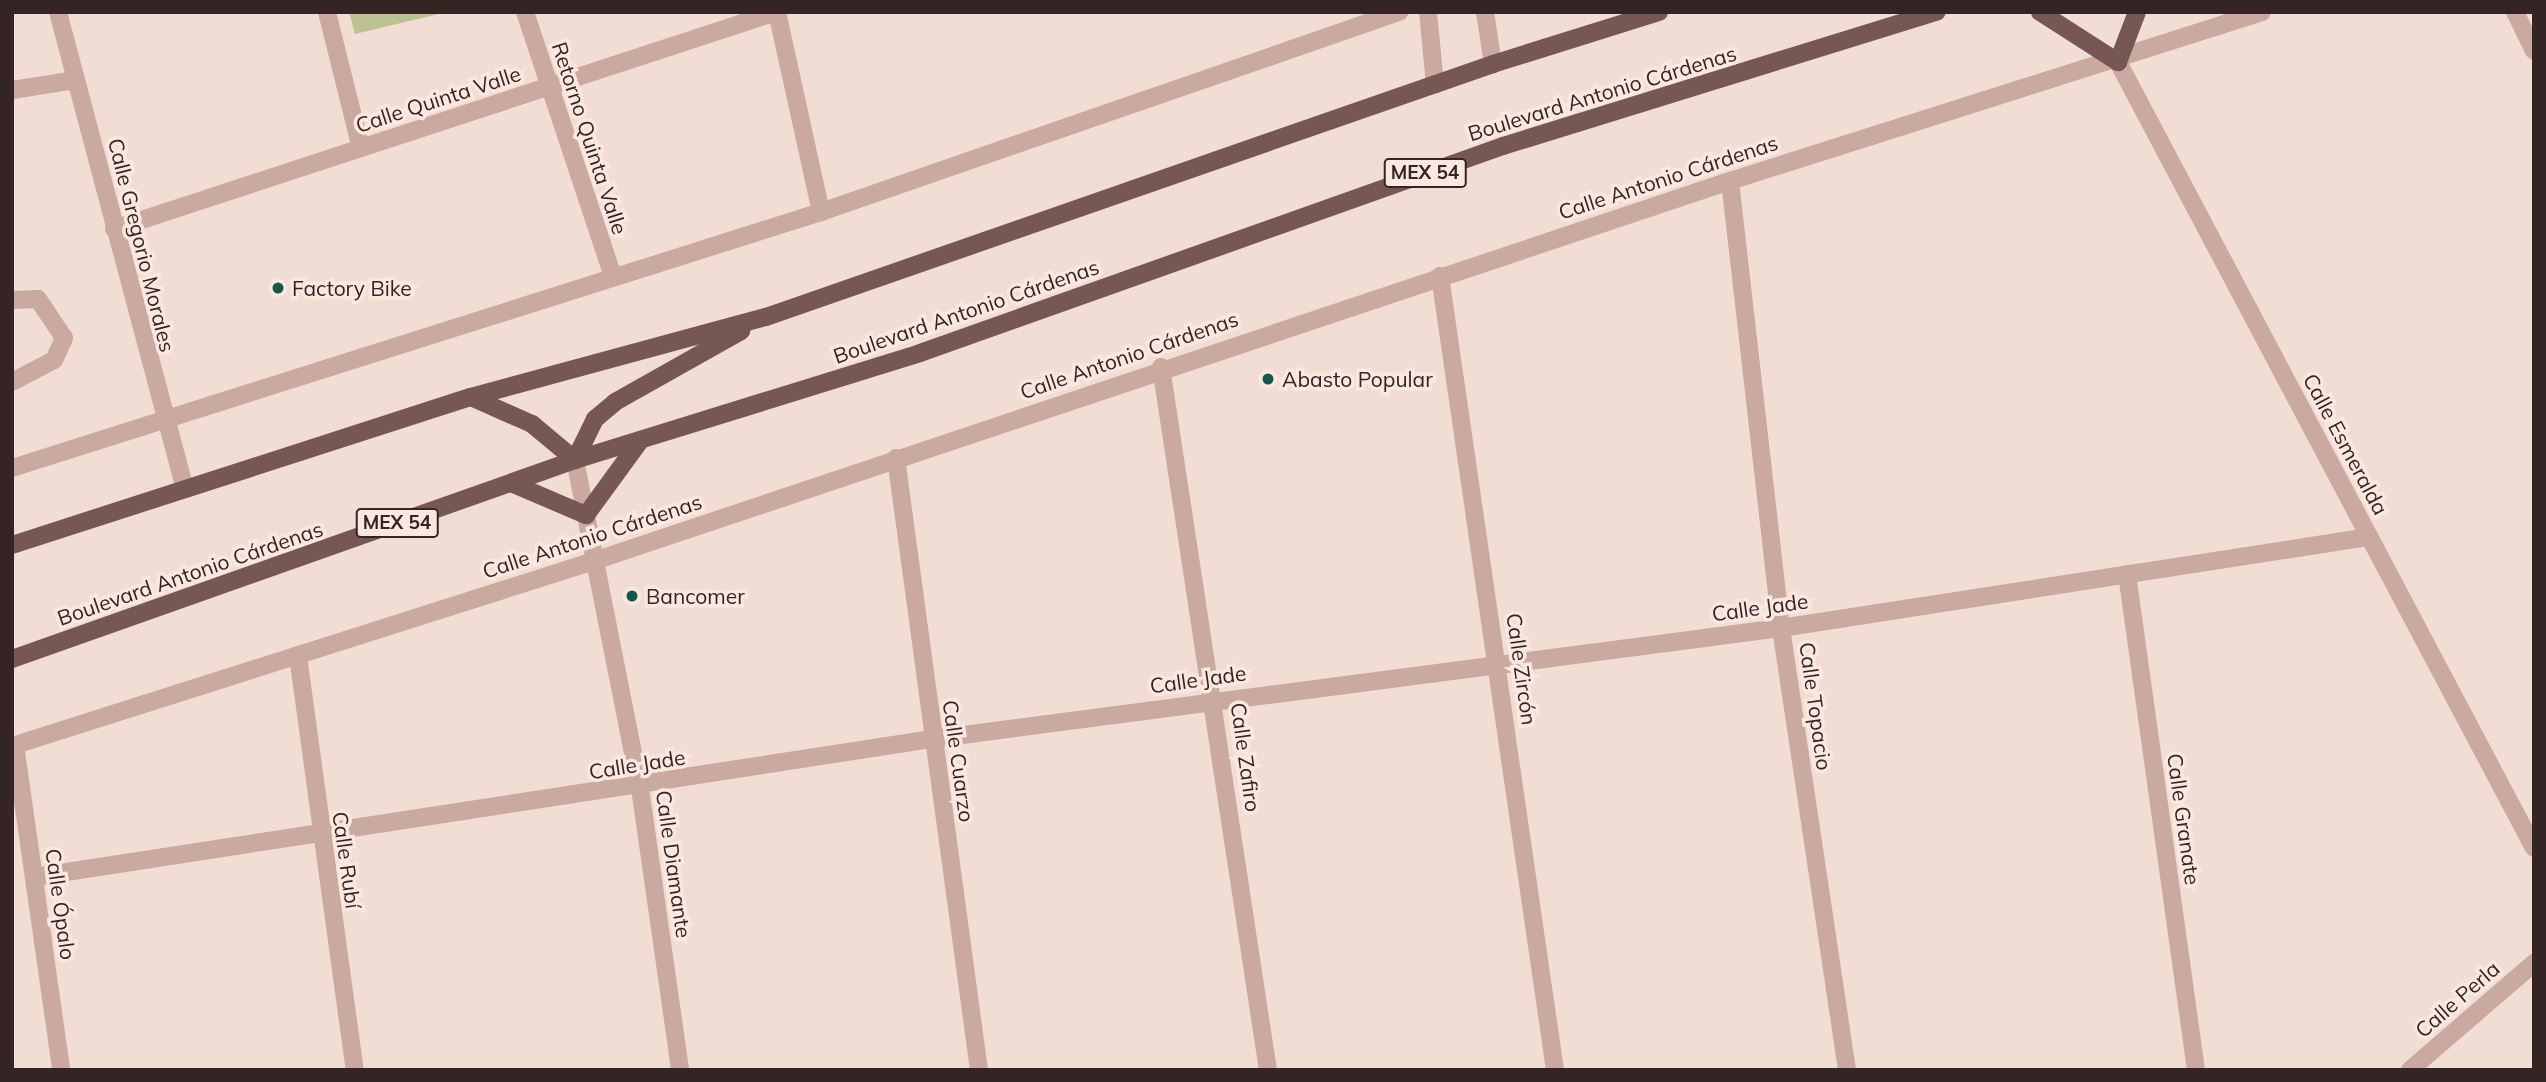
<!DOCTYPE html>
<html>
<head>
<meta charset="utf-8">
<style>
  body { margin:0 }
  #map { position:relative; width:2546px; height:1082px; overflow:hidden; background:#f2ddd4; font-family:Mulish,sans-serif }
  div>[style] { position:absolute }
  .green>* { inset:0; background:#bdc294 }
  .service>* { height:18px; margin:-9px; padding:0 9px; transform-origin:9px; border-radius:9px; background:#caa9a0 }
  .minor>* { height:18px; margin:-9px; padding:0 9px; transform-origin:9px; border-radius:9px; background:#caa9a0 }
  .tertiary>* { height:18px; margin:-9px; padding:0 9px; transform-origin:9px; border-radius:9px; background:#caa9a0 }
  .primary>* { height:18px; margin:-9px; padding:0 9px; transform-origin:9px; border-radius:9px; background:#775753 }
  .dots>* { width:19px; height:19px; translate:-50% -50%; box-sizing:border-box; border:4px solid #fae8e0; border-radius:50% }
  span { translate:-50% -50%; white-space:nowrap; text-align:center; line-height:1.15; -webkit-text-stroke:7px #fae8e0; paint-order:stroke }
  .shield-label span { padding:2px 5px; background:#fae8e0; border:2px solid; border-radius:5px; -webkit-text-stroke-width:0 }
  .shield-label { font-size:19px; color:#342524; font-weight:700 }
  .street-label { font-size:21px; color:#342524 }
  .poi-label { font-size:21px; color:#342524 }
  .left { translate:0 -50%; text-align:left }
  .frame { position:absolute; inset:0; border:14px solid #342524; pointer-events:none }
</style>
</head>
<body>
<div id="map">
  <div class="green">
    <div style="clip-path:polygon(349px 12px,447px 12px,355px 34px)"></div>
  </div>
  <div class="service">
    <div style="left:12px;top:300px;width:26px;rotate:-2deg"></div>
    <div style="left:38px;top:299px;width:47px;rotate:56.3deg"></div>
    <div style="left:64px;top:338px;width:24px;rotate:114deg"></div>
    <div style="left:54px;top:360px;width:47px;rotate:152.4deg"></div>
  </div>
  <div class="minor">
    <div style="left:58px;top:12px;width:493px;rotate:75.1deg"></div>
    <div style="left:327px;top:12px;width:140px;rotate:76deg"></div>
    <div style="left:525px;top:12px;width:279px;rotate:71.6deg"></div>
    <div style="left:777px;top:12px;width:205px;rotate:77.6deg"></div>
    <div style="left:1428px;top:12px;width:73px;rotate:84.5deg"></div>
    <div style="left:1485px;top:12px;width:53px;rotate:81.3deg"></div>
    <div style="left:2515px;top:12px;width:43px;rotate:64deg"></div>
    <div style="left:2118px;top:62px;width:889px;rotate:62.11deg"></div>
    <div style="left:12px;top:90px;width:65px;rotate:-8.9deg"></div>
    <div style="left:1730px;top:181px;width:450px;rotate:83.5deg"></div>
    <div style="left:1781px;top:628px;width:447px;rotate:81.5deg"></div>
    <div style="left:114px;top:229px;width:697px;rotate:-18.15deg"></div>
    <div style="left:1440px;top:276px;width:802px;rotate:81.76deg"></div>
    <div style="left:1161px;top:367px;width:711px;rotate:81.35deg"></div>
    <div style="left:896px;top:458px;width:618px;rotate:82.28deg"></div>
    <div style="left:575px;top:460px;width:334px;rotate:78.8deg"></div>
    <div style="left:640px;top:788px;width:285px;rotate:81.9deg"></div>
    <div style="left:2127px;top:574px;width:501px;rotate:82.08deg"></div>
    <div style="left:298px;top:656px;width:418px;rotate:82.2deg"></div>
    <div style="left:15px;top:745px;width:328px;rotate:81.9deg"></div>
    <div style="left:34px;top:877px;width:909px;rotate:-8.74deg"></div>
    <div style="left:932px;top:739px;width:856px;rotate:-7.45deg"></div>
    <div style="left:1781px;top:628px;width:595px;rotate:-8.8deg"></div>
    <div style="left:2410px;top:1070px;width:164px;rotate:-40.8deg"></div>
  </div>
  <div class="tertiary">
    <div style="left:12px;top:468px;width:849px;rotate:-17.56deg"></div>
    <div style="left:821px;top:212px;width:612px;rotate:-19.09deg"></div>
    <div style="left:12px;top:746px;width:611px;rotate:-17.63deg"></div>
    <div style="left:594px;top:561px;width:1198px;rotate:-18.5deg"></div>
    <div style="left:1730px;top:181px;width:558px;rotate:-17.62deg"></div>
  </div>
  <div class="primary">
    <div style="left:2040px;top:12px;width:93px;rotate:32.7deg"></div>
    <div style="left:2118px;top:62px;width:53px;rotate:-69.2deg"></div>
    <div style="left:471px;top:397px;width:67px;rotate:23.9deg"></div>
    <div style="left:532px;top:424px;width:56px;rotate:39.9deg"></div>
    <div style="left:575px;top:460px;width:46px;rotate:-64deg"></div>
    <div style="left:595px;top:419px;width:26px;rotate:-40deg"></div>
    <div style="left:615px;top:402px;width:145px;rotate:-29.4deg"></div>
    <div style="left:511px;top:483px;width:82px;rotate:23.1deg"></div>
    <div style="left:586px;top:515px;width:92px;rotate:-53.9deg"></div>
    <div style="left:12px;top:545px;width:482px;rotate:-17.9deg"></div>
    <div style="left:471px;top:397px;width:306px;rotate:-15.2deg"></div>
    <div style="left:766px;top:317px;width:770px;rotate:-19.19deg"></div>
    <div style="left:1493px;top:64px;width:174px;rotate:-17.4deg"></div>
    <div style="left:12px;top:659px;width:597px;rotate:-19.47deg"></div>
    <div style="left:575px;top:460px;width:361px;rotate:-17.2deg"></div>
    <div style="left:920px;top:353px;width:619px;rotate:-19.55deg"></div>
    <div style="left:1503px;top:146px;width:454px;rotate:-17.2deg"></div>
  </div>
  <div class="dots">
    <div style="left:278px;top:288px;background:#17574c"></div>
    <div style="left:1268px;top:379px;background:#17574c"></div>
    <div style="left:632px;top:596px;background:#17574c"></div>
  </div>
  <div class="shield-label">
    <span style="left:1425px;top:173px">MEX 54</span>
    <span style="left:397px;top:523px">MEX 54</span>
  </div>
  <div class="street-label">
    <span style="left:1602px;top:93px;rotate:-17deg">Boulevard Antonio Cárdenas</span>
    <span style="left:438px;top:99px;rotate:-18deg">Calle Quinta Valle</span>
    <span style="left:590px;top:138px;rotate:72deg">Retorno Quinta Valle</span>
    <span style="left:1668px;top:177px;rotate:-18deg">Calle Antonio Cárdenas</span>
    <span style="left:142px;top:245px;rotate:76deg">Calle Gregorio Morales</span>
    <span style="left:966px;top:311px;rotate:-19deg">Boulevard Antonio Cárdenas</span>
    <span style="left:1129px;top:355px;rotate:-19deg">Calle Antonio Cárdenas</span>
    <span style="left:2346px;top:444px;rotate:62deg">Calle Esmeralda</span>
    <span style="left:592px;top:536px;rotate:-18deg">Calle Antonio Cárdenas</span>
    <span style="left:190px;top:573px;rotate:-19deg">Boulevard Antonio Cárdenas</span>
    <span style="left:1760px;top:607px;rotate:-8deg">Calle Jade</span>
    <span style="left:1522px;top:669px;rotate:82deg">Calle Zircón</span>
    <span style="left:1198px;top:679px;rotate:-8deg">Calle Jade</span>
    <span style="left:1816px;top:706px;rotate:82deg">Calle Topacio</span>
    <span style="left:1246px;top:757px;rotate:82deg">Calle Zafiro</span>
    <span style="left:959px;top:761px;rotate:82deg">Calle Cuarzo</span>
    <span style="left:637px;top:764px;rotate:-9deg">Calle Jade</span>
    <span style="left:2184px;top:819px;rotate:82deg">Calle Granate</span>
    <span style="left:347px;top:860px;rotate:82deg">Calle Rubí</span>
    <span style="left:674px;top:864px;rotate:82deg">Calle Diamante</span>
    <span style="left:61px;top:904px;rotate:82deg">Calle Ópalo</span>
    <span style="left:2457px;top:999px;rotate:-41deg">Calle Perla</span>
  </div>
  <div class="poi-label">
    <span class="left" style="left:292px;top:288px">Factory Bike</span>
    <span class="left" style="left:1282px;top:379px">Abasto Popular</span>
    <span class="left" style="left:646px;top:596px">Bancomer</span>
  </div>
  <div class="frame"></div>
</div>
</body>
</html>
